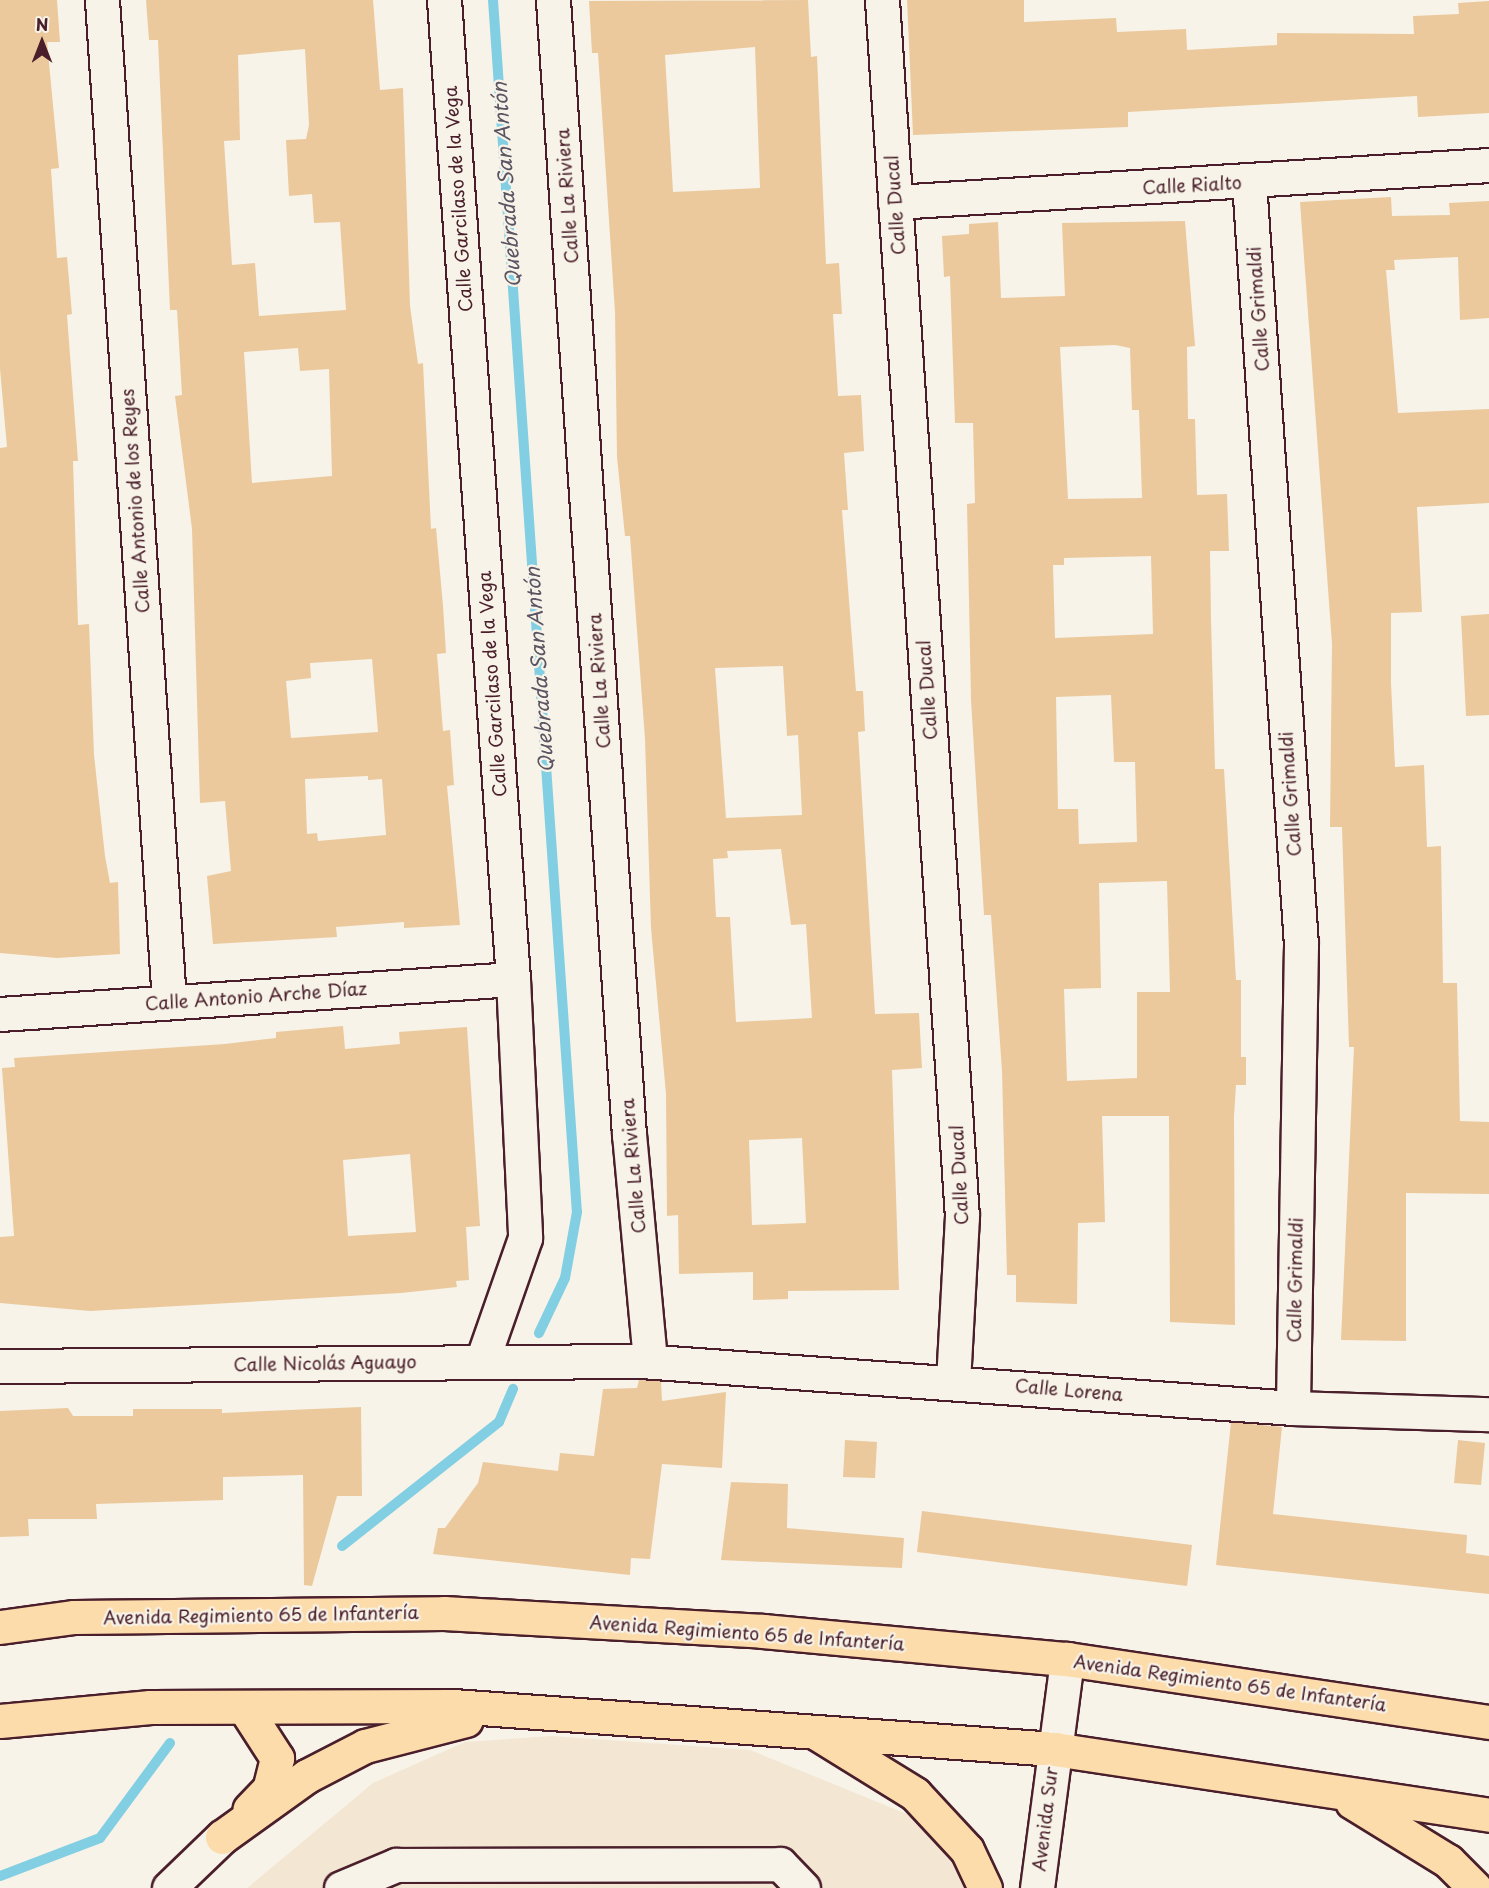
<!DOCTYPE html>
<html>
<head>
<meta charset="utf-8">
<style>
  body { margin:0 }
  #map { position:relative; width:1489px; height:1888px; overflow:hidden; background:#f7f3e8; font-family:"Playpen Sans",sans-serif }
  div>[style] { position:absolute }
  .built>* { inset:0; background:#f3e6d2 }
  .stream>* { height:10px; margin:-5px; padding:0 5px; transform-origin:5px; border-radius:5px; background:#82cee2 }
  .building>* { inset:0; background:#ebc99d }
  .roads { filter:drop-shadow(2px 0 #4a1f2b) drop-shadow(-2px 0 #4a1f2b) drop-shadow(0 2px #4a1f2b) drop-shadow(0 -2px #4a1f2b) }
  .minor>* { height:33px; margin:-16.5px; padding:0 16.5px; transform-origin:16.5px; border-radius:16.5px; background:#f7f3e8 }
  .highway>* { height:33px; margin:-16.5px; padding:0 16.5px; transform-origin:16.5px; border-radius:16.5px; background:#fddcac }
  span { translate:-50% -50%; white-space:nowrap; text-align:center; line-height:1.15; -webkit-text-stroke:4.5px #f7f3e8; paint-order:stroke }
  .street-label { font-size:18px; color:#4a1f2b }
  .water-label { font-size:20px; color:#5b5462; font-style:italic }
  .north { position:absolute; left:12px; top:12px; width:60px; height:60px; -webkit-text-stroke:4px #f7f3e8; paint-order:stroke; rotate:0deg; font-size:16px; font-weight:700; line-height:24px; text-align:center; color:#4a1f2b }
  .north::after { content:''; display:block; margin:auto; width:21px; height:27px; background:#4a1f2b; clip-path:polygon(50% 0,100% 100%,50% 72%,0 100%) }
</style>
</head>
<body>
<div id="map">
  <div class="built">
    <div style="clip-path:polygon(552px 1736px,750px 1750px,914px 1817px,973px 1888px,247px 1888px,373px 1783px,465px 1742px)"></div>
  </div>
  <div class="stream">
    <div style="left:493px;top:0;width:1215px;rotate:86.04deg"></div>
    <div style="left:577px;top:1212px;width:67px;rotate:100.3deg"></div>
    <div style="left:565px;top:1278px;width:61px;rotate:115.3deg"></div>
    <div style="left:342px;top:1546px;width:200px;rotate:-38.3deg"></div>
    <div style="left:499px;top:1422px;width:36px;rotate:-67deg"></div>
    <div style="left:0;top:1876px;width:107px;rotate:-20.8deg"></div>
    <div style="left:100px;top:1838px;width:118px;rotate:-53.6deg"></div>
  </div>
  <div class="building">
    <div style="clip-path:polygon(0 0,57px 0,60px 42px,47px 42px,59px 168px,51px 169px,57px 258px,67px 257px,72px 314px,67px 315px,78px 461px,73px 461px,78px 625px,89px 624px,94px 755px,105px 856px,110px 883px,118px 882px,120px 954px,57px 958px,0 953px,0 448px,7px 447px,0 369px)"></div>
    <div style="clip-path:polygon(evenodd,146px 0,373px 0,380px 90px,403px 88px,410px 306px,418px 364px,423px 363px,431px 529px,436px 528px,443px 606px,446px 653px,437px 654px,443px 731px,450px 730px,454px 785px,447px 786px,460px 925px,404px 928px,404px 922px,336px 927px,337px 937px,213px 944px,207px 876px,231px 871px,225px 801px,200px 803px,192px 529px,175px 396px,182px 395px,177px 310px,170px 310px,158px 40px,149px 40px,146px 0,305px 49px,309px 125px,306px 139px,286px 140px,289px 196px,312px 194px,314px 223px,340px 222px,346px 310px,259px 316px,255px 263px,232px 265px,224px 141px,240px 140px,238px 55px,305px 49px,146px 0,298px 348px,300px 371px,329px 369px,332px 476px,252px 483px,244px 352px,298px 348px,146px 0,372px 659px,378px 732px,291px 738px,286px 681px,311px 678px,310px 663px,372px 659px,146px 0,368px 776px,368px 780px,382px 779px,386px 835px,318px 841px,317px 833px,307px 834px,305px 779px,368px 776px)"></div>
    <div style="clip-path:polygon(evenodd,808px 0,811px 57px,817px 56px,826px 264px,839px 263px,842px 314px,833px 314px,838px 396px,861px 395px,864px 451px,844px 453px,848px 510px,842px 510px,856px 691px,863px 691px,865px 731px,858px 732px,875px 1014px,919px 1013px,922px 1068px,892px 1070px,899px 1290px,788px 1291px,788px 1299px,753px 1300px,753px 1272px,679px 1274px,678px 1215px,667px 1216px,666px 1094px,651px 928px,645px 739px,630px 536px,625px 536px,617px 457px,615px 312px,598px 53px,592px 53px,589px 1px,808px 0,755px 47px,760px 188px,673px 192px,665px 55px,755px 47px,808px 0,783px 666px,787px 736px,798px 735px,802px 815px,726px 818px,715px 668px,783px 666px,808px 0,781px 849px,791px 925px,806px 924px,812px 1018px,736px 1022px,730px 917px,716px 917px,713px 859px,728px 858px,727px 851px,781px 849px,808px 0,802px 1138px,806px 1223px,752px 1225px,749px 1140px,802px 1138px)"></div>
    <div style="clip-path:polygon(907px 0,1024px 0,1024px 22px,1116px 18px,1117px 32px,1186px 29px,1187px 50px,1277px 45px,1277px 33px,1414px 34px,1413px 16px,1459px 14px,1458px 3px,1489px 1px,1489px 113px,1418px 117px,1417px 96px,1128px 112px,1128px 127px,913px 135px)"></div>
    <div style="clip-path:polygon(1391px 197px,1392px 216px,1450px 215px,1449px 203px,1489px 201px,1489px 318px,1460px 320px,1458px 257px,1394px 260px,1395px 270px,1386px 270px,1398px 413px,1489px 409px,1489px 503px,1417px 507px,1422px 612px,1391px 613px,1391px 683px,1395px 767px,1424px 765px,1427px 847px,1441px 846px,1443px 983px,1457px 983px,1460px 1121px,1489px 1122px,1489px 1194px,1406px 1193px,1406px 1341px,1341px 1340px,1354px 1047px,1349px 1047px,1342px 827px,1330px 827px,1332px 644px,1300px 202px)"></div>
    <div style="clip-path:polygon(evenodd,1185px 221px,1195px 346px,1187px 347px,1188px 419px,1195px 419px,1197px 495px,1227px 494px,1229px 551px,1210px 551px,1211px 619px,1215px 769px,1224px 769px,1236px 980px,1241px 980px,1241px 1057px,1246px 1057px,1246px 1085px,1236px 1085px,1234px 1116px,1235px 1325px,1170px 1322px,1169px 1116px,1102px 1116px,1105px 1222px,1078px 1223px,1077px 1304px,1016px 1302px,1016px 1275px,1007px 1275px,1002px 1071px,991px 915px,984px 915px,971px 700px,967px 504px,975px 503px,973px 423px,955px 423px,950px 276px,944px 277px,942px 236px,969px 234px,969px 224px,998px 222px,1001px 298px,1065px 296px,1062px 223px,1185px 221px,1115px 345px,1130px 348px,1132px 410px,1139px 410px,1142px 498px,1068px 499px,1060px 347px,1115px 345px,1185px 221px,1151px 556px,1153px 634px,1055px 638px,1053px 565px,1064px 565px,1064px 558px,1151px 556px,1185px 221px,1111px 695px,1114px 762px,1135px 762px,1137px 842px,1079px 844px,1078px 809px,1058px 809px,1056px 697px,1111px 695px,1185px 221px,1167px 881px,1170px 992px,1137px 992px,1137px 1078px,1067px 1081px,1064px 989px,1101px 988px,1099px 883px,1167px 881px)"></div>
    <div style="clip-path:polygon(1489px 614px,1489px 715px,1466px 716px,1461px 616px)"></div>
    <div style="clip-path:polygon(evenodd,343px 1026px,345px 1049px,400px 1044px,399px 1032px,467px 1027px,480px 1226px,466px 1227px,469px 1280px,456px 1281px,457px 1287px,401px 1293px,90px 1311px,0 1303px,0 1237px,14px 1236px,2px 1068px,15px 1067px,14px 1058px,225px 1044px,276px 1038px,276px 1032px,343px 1026px,410px 1154px,416px 1232px,348px 1236px,343px 1160px,410px 1154px)"></div>
    <div style="clip-path:polygon(639px 1380px,661px 1381px,662px 1401px,726px 1392px,722px 1468px,662px 1464px,650px 1559px,631px 1558px,630px 1575px,433px 1554px,438px 1528px,445px 1528px,478px 1483px,483px 1462px,558px 1471px,560px 1453px,594px 1456px,603px 1389px,637px 1388px)"></div>
    <div style="clip-path:polygon(361px 1407px,362px 1496px,337px 1496px,312px 1586px,304px 1585px,303px 1475px,223px 1477px,223px 1500px,96px 1504px,97px 1519px,28px 1519px,29px 1536px,0 1537px,0 1411px,68px 1408px,73px 1416px,133px 1416px,133px 1409px,222px 1409px,222px 1413px)"></div>
    <div style="clip-path:polygon(1231px 1422px,1282px 1427px,1273px 1514px,1467px 1535px,1466px 1553px,1489px 1556px,1489px 1594px,1216px 1565px)"></div>
    <div style="clip-path:polygon(845px 1440px,877px 1442px,875px 1478px,843px 1477px)"></div>
    <div style="clip-path:polygon(1458px 1440px,1485px 1443px,1481px 1485px,1454px 1483px)"></div>
    <div style="clip-path:polygon(731px 1482px,788px 1484px,787px 1528px,904px 1538px,902px 1568px,721px 1560px)"></div>
    <div style="clip-path:polygon(922px 1511px,1192px 1545px,1187px 1586px,917px 1552px)"></div>
  </div>
  <div class="roads">
    <div class="minor">
      <div style="left:102px;top:0;width:1004px;rotate:86.17deg"></div>
      <div style="left:444px;top:0;width:981px;rotate:85.97deg"></div>
      <div style="left:513px;top:979px;width:259px;rotate:87.3deg"></div>
      <div style="left:525px;top:1238px;width:130px;rotate:109.3deg"></div>
      <div style="left:553px;top:0;width:1137px;rotate:86.17deg"></div>
      <div style="left:629px;top:1134px;width:228px;rotate:84.7deg"></div>
      <div style="left:882px;top:0;width:1219px;rotate:86.24deg"></div>
      <div style="left:962px;top:1216px;width:164px;rotate:93.1deg"></div>
      <div style="left:1249px;top:182px;width:765px;rotate:86.1deg"></div>
      <div style="left:1301px;top:945px;width:463px;rotate:91deg"></div>
      <div style="left:895px;top:202px;width:595px;rotate:-3.56deg"></div>
      <div style="left:0;top:1014px;width:514px;rotate:-3.9deg"></div>
      <div style="left:0;top:1366px;width:641px;rotate:-0.45deg"></div>
      <div style="left:641px;top:1361px;width:654px;rotate:4.12deg"></div>
      <div style="left:1293px;top:1408px;width:196px;rotate:1.8deg"></div>
      <div style="left:169px;top:1888px;width:74px;rotate:-43.9deg"></div>
      <div style="left:341px;top:1888px;width:60px;rotate:-22.7deg"></div>
      <div style="left:396px;top:1865px;width:384px;rotate:-0.1deg"></div>
      <div style="left:780px;top:1864px;width:33px;rotate:46deg"></div>
      <div style="left:1037px;top:1888px;width:231px;rotate:-82.5deg"></div>
    </div>
    <div class="highway">
      <div style="left:0;top:1627px;width:75px;rotate:-7.7deg"></div>
      <div style="left:74px;top:1617px;width:370px;rotate:-0.6deg"></div>
      <div style="left:444px;top:1613px;width:320px;rotate:3.2deg"></div>
      <div style="left:763px;top:1631px;width:305px;rotate:5.3deg"></div>
      <div style="left:1067px;top:1659px;width:427px;rotate:8.5deg"></div>
      <div style="left:244px;top:1707px;width:61px;rotate:57.1deg"></div>
      <div style="left:277px;top:1758px;width:32px;rotate:104deg"></div>
      <div style="left:269px;top:1789px;width:28px;rotate:134deg"></div>
      <div style="left:0;top:1721px;width:151px;rotate:-5.3deg"></div>
      <div style="left:150px;top:1707px;width:303px;rotate:-0.2deg"></div>
      <div style="left:453px;top:1706px;width:603px;rotate:4.09deg"></div>
      <div style="left:1054px;top:1749px;width:440px;rotate:8.6deg"></div>
      <div style="left:818px;top:1734px;width:114px;rotate:31.7deg"></div>
      <div style="left:915px;top:1794px;width:76px;rotate:47.1deg"></div>
      <div style="left:967px;top:1850px;width:42px;rotate:64.7deg"></div>
      <div style="left:1352px;top:1802px;width:113px;rotate:31.6deg"></div>
      <div style="left:1448px;top:1861px;width:38px;rotate:45deg"></div>
      <div style="left:222px;top:1837px;width:105px;rotate:-35.7deg"></div>
      <div style="left:307px;top:1776px;width:65px;rotate:-27.3deg"></div>
      <div style="left:365px;top:1746px;width:104px;rotate:-14.4deg"></div>
    </div>
  </div>
  <div class="street-label">
    <span style="left:1192px;top:185px;rotate:-3deg">Calle Rialto</span>
    <span style="left:567px;top:196px;rotate:-94deg">Calle La Riviera</span>
    <span style="left:458px;top:199px;rotate:-94deg">Calle Garcilaso de la Vega</span>
    <span style="left:895px;top:205px;rotate:-94deg">Calle Ducal</span>
    <span style="left:1258px;top:309px;rotate:-94deg">Calle Grimaldi</span>
    <span style="left:135px;top:501px;rotate:-94deg">Calle Antonio de los Reyes</span>
    <span style="left:599px;top:681px;rotate:-94deg">Calle La Riviera</span>
    <span style="left:492px;top:684px;rotate:-94deg">Calle Garcilaso de la Vega</span>
    <span style="left:927px;top:690px;rotate:-94deg">Calle Ducal</span>
    <span style="left:1290px;top:794px;rotate:-94deg">Calle Grimaldi</span>
    <span style="left:256px;top:996px;rotate:-4deg">Calle Antonio Arche Díaz</span>
    <span style="left:633px;top:1166px;rotate:-95deg">Calle La Riviera</span>
    <span style="left:959px;top:1175px;rotate:-93deg">Calle Ducal</span>
    <span style="left:1295px;top:1280px;rotate:-89deg">Calle Grimaldi</span>
    <span style="left:325px;top:1363px;rotate:-1deg">Calle Nicolás Aguayo</span>
    <span style="left:1069px;top:1390px;rotate:5deg">Calle Lorena</span>
    <span style="left:261px;top:1615px;rotate:-1deg">Avenida Regimiento 65 de Infantería</span>
    <span style="left:747px;top:1633px;rotate:4deg">Avenida Regimiento 65 de Infantería</span>
    <span style="left:1230px;top:1683px;rotate:8deg">Avenida Regimiento 65 de Infantería</span>
    <span style="left:1045px;top:1819px;rotate:-83deg">Avenida Sur</span>
  </div>
  <div class="water-label">
    <span style="left:506px;top:185px;rotate:-94deg">Quebrada San Antón</span>
    <span style="left:539px;top:670px;rotate:-94deg">Quebrada San Antón</span>
  </div>
  <div class="north">N</div>
</div>
</body>
</html>
